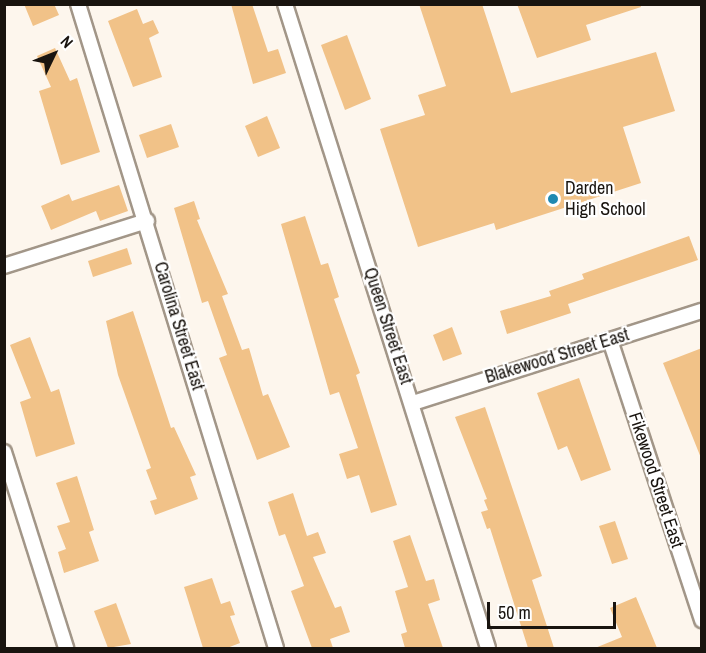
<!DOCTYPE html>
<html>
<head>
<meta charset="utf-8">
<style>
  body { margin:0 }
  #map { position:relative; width:706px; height:653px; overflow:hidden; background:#fdf6ed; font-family:"Archivo Narrow",sans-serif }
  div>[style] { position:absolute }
  .building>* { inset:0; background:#f1c288 }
  .roads { filter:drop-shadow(2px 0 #a29688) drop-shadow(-2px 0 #a29688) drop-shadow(0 2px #a29688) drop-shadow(0 -2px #a29688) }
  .minor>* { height:14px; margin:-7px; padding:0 7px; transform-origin:7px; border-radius:7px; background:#fff }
  .dots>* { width:16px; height:16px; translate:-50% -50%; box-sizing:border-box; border:3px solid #fff; border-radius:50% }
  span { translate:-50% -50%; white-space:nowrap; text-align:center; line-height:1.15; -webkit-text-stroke:4.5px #fff; paint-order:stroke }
  .poi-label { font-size:18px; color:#19140f }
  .left { translate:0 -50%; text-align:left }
  .street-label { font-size:18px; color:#19140f }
  .frame { position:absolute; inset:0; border:6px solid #19140f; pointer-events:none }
  .north { position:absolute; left:24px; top:24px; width:60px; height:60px; -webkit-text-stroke:4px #fff; paint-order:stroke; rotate:47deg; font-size:16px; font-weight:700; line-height:24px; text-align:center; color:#19140f }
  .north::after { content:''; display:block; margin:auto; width:21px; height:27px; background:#19140f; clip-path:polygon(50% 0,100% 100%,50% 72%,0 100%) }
  .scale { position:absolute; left:487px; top:602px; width:129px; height:27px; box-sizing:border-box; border:3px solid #19140f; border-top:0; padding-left:8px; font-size:18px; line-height:21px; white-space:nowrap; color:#19140f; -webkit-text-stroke:4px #fff; paint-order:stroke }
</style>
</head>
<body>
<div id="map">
  <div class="building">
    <div style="clip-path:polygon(24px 4px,54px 4px,59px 15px,33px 26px)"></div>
    <div style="clip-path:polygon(231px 4px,252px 4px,268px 52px,278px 49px,286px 73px,253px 84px)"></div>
    <div style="clip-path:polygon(419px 4px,482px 4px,511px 93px,656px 52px,675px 111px,623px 127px,641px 183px,496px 230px,494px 223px,418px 247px,380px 129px,425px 115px,418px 95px,446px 86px)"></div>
    <div style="clip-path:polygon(517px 4px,640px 4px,641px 7px,586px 25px,591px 40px,537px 58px)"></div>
    <div style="clip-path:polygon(137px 9px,143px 24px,153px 20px,159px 33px,149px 38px,162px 77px,133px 87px,108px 21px)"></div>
    <div style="clip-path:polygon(347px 35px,371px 99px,345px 110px,321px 45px)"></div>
    <div style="clip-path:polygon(55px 48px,70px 81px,77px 78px,100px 152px,61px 165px,39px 91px,51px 87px,37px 56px)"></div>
    <div style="clip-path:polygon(267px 116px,280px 148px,258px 157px,245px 126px)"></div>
    <div style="clip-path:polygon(171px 124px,179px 147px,147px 158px,139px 135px)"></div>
    <div style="clip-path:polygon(119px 185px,128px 211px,100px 221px,96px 211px,51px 230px,41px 206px,69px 194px,72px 201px)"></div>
    <div style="clip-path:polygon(194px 201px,200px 219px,197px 220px,228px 294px,222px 296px,242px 350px,249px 348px,263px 396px,268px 394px,290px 447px,257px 460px,219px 358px,227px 355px,208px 301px,202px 303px,174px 208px)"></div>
    <div style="clip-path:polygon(305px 216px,321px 265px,328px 263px,339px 297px,334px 299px,360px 373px,356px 375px,397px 505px,371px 513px,359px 475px,347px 479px,339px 454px,358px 448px,339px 392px,330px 395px,281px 224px)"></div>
    <div style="clip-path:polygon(689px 236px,698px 260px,568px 304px,571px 313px,507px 334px,500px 311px,551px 296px,549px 291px,584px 279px,582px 274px)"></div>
    <div style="clip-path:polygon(127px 248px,132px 264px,93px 277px,88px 261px)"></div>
    <div style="clip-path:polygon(133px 311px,171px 428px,174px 427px,196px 475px,190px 477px,198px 499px,155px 515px,150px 501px,157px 499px,146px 470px,151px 468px,118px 375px,106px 321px)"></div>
    <div style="clip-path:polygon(452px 327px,462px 354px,443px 361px,433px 335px)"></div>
    <div style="clip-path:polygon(30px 337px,51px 392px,59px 389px,75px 444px,36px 457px,20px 402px,31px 398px,10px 345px)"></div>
    <div style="clip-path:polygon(702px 348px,702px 458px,701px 458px,663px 363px)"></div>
    <div style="clip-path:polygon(579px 378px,611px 470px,581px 481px,567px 446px,558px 450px,537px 393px)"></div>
    <div style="clip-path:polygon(485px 407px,542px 576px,532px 580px,554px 648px,528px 648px,490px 528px,487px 529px,481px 512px,488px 510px,484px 500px,487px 499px,455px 417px)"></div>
    <div style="clip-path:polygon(77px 476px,94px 530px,89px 532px,99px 561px,64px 573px,58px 552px,66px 549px,57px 526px,70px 522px,56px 483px)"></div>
    <div style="clip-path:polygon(293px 493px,307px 536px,318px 532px,326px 553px,313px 557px,335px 608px,341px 606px,350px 632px,330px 639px,333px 648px,312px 648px,291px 591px,304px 586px,285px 534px,279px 536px,268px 502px)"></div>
    <div style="clip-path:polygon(615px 521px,628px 559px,612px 564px,599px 526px)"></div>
    <div style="clip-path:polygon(410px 535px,426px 581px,434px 579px,440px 600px,428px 604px,443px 648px,405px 648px,401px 634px,407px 632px,395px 591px,408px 587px,393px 541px)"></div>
    <div style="clip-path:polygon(212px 578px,221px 604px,230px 601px,235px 615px,230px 616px,240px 643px,227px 648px,203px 648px,184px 587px)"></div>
    <div style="clip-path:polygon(636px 597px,657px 648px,595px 648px,622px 637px,610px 608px)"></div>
    <div style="clip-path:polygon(116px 603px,131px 644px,108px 648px,94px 611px)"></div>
  </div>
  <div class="roads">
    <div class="minor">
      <div style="left:78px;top:4px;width:674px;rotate:72.91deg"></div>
      <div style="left:285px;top:4px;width:675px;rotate:72.5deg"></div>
      <div style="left:4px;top:266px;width:150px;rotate:-17.5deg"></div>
      <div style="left:610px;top:340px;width:295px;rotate:71.8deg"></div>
      <div style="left:413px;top:403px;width:303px;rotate:-17.7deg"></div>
      <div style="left:4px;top:452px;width:206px;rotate:72.4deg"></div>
    </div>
  </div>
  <div class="dots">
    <div style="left:553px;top:199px;background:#1f89b1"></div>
  </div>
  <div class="poi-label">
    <span class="left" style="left:565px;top:199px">Darden<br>High School</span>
  </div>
  <div class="street-label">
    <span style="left:179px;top:326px;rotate:73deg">Carolina Street East</span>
    <span style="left:388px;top:326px;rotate:72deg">Queen Street East</span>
    <span style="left:557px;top:356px;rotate:-17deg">Blakewood Street East</span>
    <span style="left:656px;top:480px;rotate:72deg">Fikewood Street East</span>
  </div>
  <div class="frame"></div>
  <div class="north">N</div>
  <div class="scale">50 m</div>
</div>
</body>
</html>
